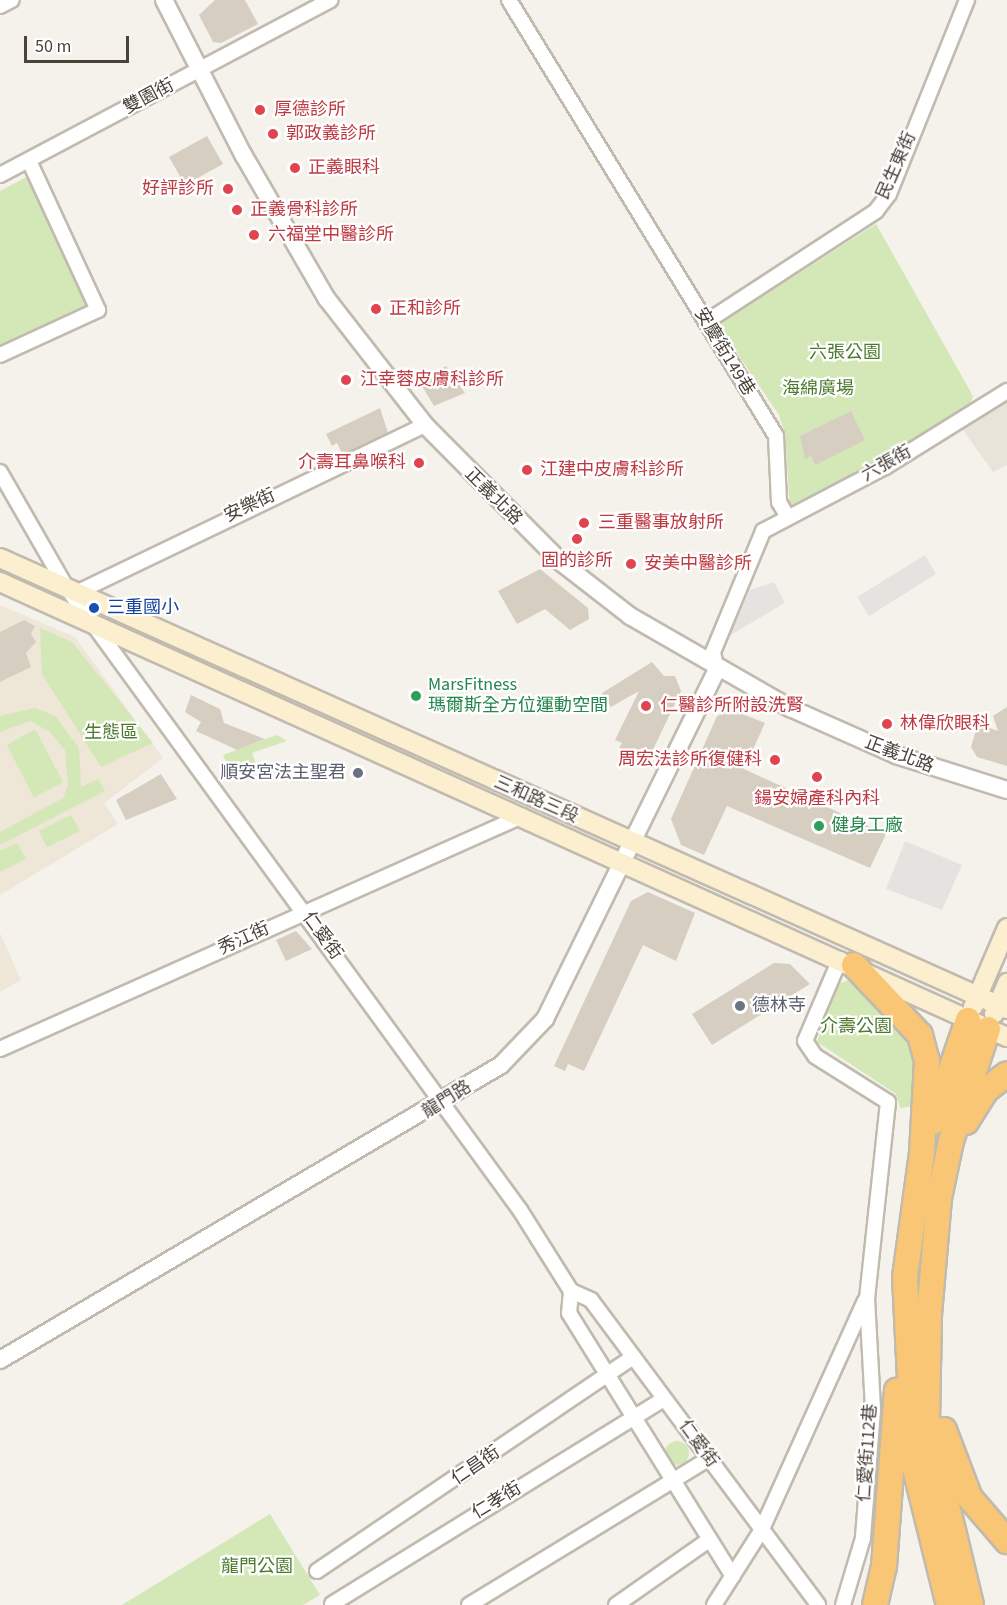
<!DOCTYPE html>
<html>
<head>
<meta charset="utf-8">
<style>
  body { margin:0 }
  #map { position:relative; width:1007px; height:1605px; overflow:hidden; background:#f5f2ec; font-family:"Source Sans 3","Noto Sans TC",sans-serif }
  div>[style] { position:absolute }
  .residential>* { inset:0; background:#e9e4da }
  .education>* { inset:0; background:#eee6d7 }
  .green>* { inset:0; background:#d4e7b7 }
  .round { border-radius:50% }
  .parking>* { inset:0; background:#e5e3e0 }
  .building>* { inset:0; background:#d7cec2 }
  .roads { filter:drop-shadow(2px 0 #c1baaf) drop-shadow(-2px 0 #c1baaf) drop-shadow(0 2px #c1baaf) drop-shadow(0 -2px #c1baaf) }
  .minor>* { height:14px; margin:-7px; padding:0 7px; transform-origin:7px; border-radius:7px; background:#fff }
  .tertiary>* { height:16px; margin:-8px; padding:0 8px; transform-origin:8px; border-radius:8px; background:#fff }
  .secondary>* { height:18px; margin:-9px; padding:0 9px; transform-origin:9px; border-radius:9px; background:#fcefcf }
  .motorway>* { height:24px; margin:-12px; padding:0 12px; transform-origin:12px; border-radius:12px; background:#f8c675 }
  .dots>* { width:16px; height:16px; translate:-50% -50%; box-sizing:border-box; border:3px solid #fff; border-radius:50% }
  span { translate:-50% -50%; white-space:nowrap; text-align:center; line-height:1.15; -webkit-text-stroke:4.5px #fff; paint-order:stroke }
  .street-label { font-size:18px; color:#4a433a }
  .health-label { font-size:18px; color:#be3a42 }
  .left { translate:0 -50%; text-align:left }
  .right { translate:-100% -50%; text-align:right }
  .park-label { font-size:18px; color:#4e7a2e }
  .transit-label { font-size:18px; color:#164399 }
  .leisure-label { font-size:18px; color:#27864d }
  .worship-label { font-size:18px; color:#5b616d }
  .scale { position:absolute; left:24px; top:36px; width:105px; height:27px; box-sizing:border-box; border:3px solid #4a433a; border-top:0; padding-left:8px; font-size:18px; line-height:21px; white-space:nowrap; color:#4a433a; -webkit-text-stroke:4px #fff; paint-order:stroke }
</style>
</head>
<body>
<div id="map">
  <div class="residential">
    <div style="clip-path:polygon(1007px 401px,1007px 465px,993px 472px,963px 430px)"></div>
  </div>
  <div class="education">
    <div style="clip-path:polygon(0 605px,75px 637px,163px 758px,104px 803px,118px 824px,0 895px)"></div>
    <div style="clip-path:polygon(0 933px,21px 980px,0 992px)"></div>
  </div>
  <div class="green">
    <div style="clip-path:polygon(30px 175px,88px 305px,0 347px,0 191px)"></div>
    <div style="clip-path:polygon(876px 224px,973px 396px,970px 405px,894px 454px,790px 510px,785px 434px,779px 415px,718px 325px)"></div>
    <div style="clip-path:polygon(40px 628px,72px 642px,153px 743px,101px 767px,42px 674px)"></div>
    <div style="clip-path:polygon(35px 708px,55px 716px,79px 748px,81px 787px,98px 779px,105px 791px,0 845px,0 832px,63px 798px,68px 785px,65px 750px,50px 732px,30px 721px,0 732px,0 716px)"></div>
    <div style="clip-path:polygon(35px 729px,63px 782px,34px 798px,7px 745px)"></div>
    <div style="clip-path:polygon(277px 735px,287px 741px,252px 753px,258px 769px,233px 778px,223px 755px)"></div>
    <div style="clip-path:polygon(71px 815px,80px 831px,47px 847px,39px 831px)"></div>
    <div style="clip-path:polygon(17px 843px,26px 859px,0 872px,0 851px)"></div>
    <div style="clip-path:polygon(850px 980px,868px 990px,916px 1046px,914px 1106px,900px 1108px,896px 1094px,817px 1042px,837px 984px)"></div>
    <div class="round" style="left:665px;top:1441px;width:24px;height:24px"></div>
    <div style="clip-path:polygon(270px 1514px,320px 1595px,303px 1605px,122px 1605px)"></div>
  </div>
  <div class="parking">
    <div style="clip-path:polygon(925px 555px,936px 574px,869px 616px,857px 597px)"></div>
    <div style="clip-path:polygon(774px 582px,785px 603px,729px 636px,750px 590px)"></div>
    <div style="clip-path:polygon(905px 841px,962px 865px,942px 910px,886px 889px)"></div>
  </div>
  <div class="building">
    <div style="clip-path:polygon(215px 0,245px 0,258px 24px,221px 43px,213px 42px,199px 15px)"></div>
    <div style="clip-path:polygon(207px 136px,223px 164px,185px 185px,169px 157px)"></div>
    <div style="clip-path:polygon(446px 366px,465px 393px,434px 406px,419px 381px)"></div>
    <div style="clip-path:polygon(380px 408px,388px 433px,343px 455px,337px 443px,332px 446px,326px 434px)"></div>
    <div style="clip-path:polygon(851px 411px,865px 440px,815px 465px,811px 456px,805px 459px,800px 436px)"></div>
    <div style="clip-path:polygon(540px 569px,588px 608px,589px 619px,570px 630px,545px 609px,517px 624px,498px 591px)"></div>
    <div style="clip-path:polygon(24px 620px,35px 626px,31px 634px,36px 642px,26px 653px,31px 667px,0 682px,0 632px)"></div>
    <div style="clip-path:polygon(652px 662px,664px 676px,675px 676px,681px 691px,647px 762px,619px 748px,622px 743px,615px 740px,639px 691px,611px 707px,602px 693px)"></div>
    <div style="clip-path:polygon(191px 695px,220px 709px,224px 723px,265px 739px,237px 750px,196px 731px,201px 722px,185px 712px)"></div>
    <div style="clip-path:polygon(1007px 707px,1007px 766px,977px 757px,971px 747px,978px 724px,998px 731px,993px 716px)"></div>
    <div style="clip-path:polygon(732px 710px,765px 723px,744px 769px,886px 834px,870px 868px,727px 806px,704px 855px,681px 845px,671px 819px,717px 716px)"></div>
    <div style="clip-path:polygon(161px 774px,177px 799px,126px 820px,116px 800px)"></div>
    <div style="clip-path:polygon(648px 892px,695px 913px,676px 961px,643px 945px,584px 1071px,568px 1064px,565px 1071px,554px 1066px,631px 901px)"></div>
    <div style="clip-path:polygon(296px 931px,312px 949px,286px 961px,276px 940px)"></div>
    <div style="clip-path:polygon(774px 963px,790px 964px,810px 984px,712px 1045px,692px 1014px)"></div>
  </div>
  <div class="roads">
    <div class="minor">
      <div style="left:509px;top:0;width:511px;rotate:58.52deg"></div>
      <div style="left:776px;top:436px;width:66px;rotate:87.4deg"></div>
      <div style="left:779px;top:502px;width:16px;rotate:60deg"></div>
      <div style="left:0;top:6px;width:13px;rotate:-27deg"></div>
      <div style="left:0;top:175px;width:374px;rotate:-27.9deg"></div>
      <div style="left:706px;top:322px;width:203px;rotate:-33.1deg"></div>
      <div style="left:876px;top:211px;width:21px;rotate:-53deg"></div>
      <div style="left:889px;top:194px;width:209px;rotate:-68.1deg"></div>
      <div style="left:0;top:355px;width:108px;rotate:-24.7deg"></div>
      <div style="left:98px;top:310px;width:164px;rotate:-114.8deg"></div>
      <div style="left:0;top:472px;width:133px;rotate:60.1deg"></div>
      <div style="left:66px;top:587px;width:771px;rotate:53.92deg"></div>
      <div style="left:520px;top:1210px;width:96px;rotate:57.8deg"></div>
      <div style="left:571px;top:1291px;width:22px;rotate:24deg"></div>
      <div style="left:591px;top:1300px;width:380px;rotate:53.3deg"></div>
      <div style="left:78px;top:592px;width:385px;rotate:-25.7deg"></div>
      <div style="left:717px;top:670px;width:18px;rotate:-103deg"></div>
      <div style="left:713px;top:652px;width:131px;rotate:-67.5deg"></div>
      <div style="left:763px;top:531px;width:138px;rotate:-27.7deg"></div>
      <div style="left:885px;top:467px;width:144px;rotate:-31.9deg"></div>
      <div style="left:840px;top:959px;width:89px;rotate:113.1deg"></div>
      <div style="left:805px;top:1041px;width:18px;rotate:56deg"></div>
      <div style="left:815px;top:1056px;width:86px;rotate:32.2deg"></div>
      <div style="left:888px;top:1102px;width:197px;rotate:96.1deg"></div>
      <div style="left:867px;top:1298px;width:112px;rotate:86.9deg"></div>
      <div style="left:873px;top:1410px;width:128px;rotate:94.5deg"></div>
      <div style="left:863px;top:1538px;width:70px;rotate:106.6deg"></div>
      <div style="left:0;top:1049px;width:572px;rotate:-24.05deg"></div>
      <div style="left:571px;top:1291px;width:22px;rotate:95deg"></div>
      <div style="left:569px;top:1313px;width:310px;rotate:58.1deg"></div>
      <div style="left:317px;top:1571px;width:382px;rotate:-34.1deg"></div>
      <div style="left:332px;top:1604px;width:390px;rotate:-31.7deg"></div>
      <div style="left:469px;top:1605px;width:280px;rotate:-31.4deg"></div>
      <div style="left:616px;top:1605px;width:113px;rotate:-35deg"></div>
      <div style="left:714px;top:1605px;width:88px;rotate:-57.6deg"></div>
      <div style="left:761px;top:1531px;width:252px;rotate:-65.7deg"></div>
    </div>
    <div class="tertiary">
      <div style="left:164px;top:0;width:175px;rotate:62.9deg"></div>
      <div style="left:244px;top:156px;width:165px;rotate:59.9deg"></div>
      <div style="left:327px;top:299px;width:160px;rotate:52.1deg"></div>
      <div style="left:425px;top:425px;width:194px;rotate:45.2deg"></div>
      <div style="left:562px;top:563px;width:86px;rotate:37.9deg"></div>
      <div style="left:630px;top:616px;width:185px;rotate:29.9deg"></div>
      <div style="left:790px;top:708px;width:116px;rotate:23.9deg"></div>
      <div style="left:896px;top:755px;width:116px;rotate:17.5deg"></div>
      <div style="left:0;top:1360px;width:581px;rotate:-30.49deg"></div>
      <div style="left:501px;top:1065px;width:64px;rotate:-46.3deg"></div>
      <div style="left:545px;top:1019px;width:389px;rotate:-63.8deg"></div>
    </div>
    <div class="secondary">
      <div style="left:0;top:558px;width:1103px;rotate:24.13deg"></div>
      <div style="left:0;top:582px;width:1105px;rotate:24.32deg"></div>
      <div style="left:973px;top:1007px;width:86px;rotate:-66.7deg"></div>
      <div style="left:994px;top:1014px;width:34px;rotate:-67deg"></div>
    </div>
    <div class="motorway">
      <div style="left:854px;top:965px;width:96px;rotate:46.7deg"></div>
      <div style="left:920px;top:1035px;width:27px;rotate:75deg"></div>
      <div style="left:927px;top:1061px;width:92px;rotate:93.1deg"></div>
      <div style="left:922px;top:1153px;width:125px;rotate:97.8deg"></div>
      <div style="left:905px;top:1277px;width:187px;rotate:87.2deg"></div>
      <div style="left:914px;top:1464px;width:145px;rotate:76.1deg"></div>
      <div style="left:933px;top:1122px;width:108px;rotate:-71.1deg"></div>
      <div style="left:966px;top:1122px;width:38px;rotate:-58deg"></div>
      <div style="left:986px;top:1090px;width:26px;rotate:-37deg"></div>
      <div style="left:944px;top:1430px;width:73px;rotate:69.1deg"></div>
      <div style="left:970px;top:1498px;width:57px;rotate:49.3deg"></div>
      <div style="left:875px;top:1605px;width:39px;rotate:-77deg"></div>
      <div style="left:884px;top:1567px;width:177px;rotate:-85.8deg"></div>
      <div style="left:971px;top:1605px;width:188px;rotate:-103.5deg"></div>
      <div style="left:927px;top:1422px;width:107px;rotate:-88.9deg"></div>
      <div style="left:929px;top:1315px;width:117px;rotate:-85.1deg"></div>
      <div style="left:939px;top:1198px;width:58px;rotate:-78.1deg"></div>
      <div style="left:951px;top:1141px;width:118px;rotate:-71.7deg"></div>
    </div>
  </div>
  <div class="dots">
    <div style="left:260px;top:110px;background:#e0444e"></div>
    <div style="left:273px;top:134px;background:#e0444e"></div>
    <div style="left:295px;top:168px;background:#e0444e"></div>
    <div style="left:228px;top:189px;background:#e0444e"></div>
    <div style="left:237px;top:210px;background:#e0444e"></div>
    <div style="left:254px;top:235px;background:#e0444e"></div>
    <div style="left:376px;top:309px;background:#e0444e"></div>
    <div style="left:346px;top:380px;background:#e0444e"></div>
    <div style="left:419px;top:463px;background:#e0444e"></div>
    <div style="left:527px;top:470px;background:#e0444e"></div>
    <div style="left:584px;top:523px;background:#e0444e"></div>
    <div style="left:577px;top:539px;background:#e0444e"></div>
    <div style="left:631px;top:564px;background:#e0444e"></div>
    <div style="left:94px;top:608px;background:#1a4fb4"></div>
    <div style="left:416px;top:696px;background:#2e9e5b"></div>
    <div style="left:646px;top:706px;background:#e0444e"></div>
    <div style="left:887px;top:724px;background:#e0444e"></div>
    <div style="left:775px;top:760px;background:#e0444e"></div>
    <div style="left:358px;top:773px;background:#6b7280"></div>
    <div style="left:817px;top:777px;background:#e0444e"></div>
    <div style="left:819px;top:826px;background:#2e9e5b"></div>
    <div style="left:740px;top:1006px;background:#6b7280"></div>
  </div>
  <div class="street-label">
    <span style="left:149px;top:97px;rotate:-28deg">雙園街</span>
    <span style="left:897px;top:166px;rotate:-66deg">民生東街</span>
    <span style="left:724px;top:352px;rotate:59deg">安慶街149巷</span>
    <span style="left:887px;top:464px;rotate:-29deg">六張街</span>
    <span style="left:493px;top:497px;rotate:45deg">正義北路</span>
    <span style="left:250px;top:506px;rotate:-25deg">安樂街</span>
    <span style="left:899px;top:755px;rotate:21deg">正義北路</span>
    <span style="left:536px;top:800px;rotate:24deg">三和路三段</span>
    <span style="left:322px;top:936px;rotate:54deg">仁愛街</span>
    <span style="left:244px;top:939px;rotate:-24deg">秀江街</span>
    <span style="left:447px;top:1100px;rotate:-32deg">龍門路</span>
    <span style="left:698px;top:1444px;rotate:54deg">仁愛街</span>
    <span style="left:868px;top:1453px;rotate:-86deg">仁愛街112巷</span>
    <span style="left:476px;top:1466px;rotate:-34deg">仁昌街</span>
    <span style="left:497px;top:1501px;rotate:-31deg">仁孝街</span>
  </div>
  <div class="health-label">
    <span class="left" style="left:274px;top:110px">厚德診所</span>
    <span class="left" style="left:286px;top:134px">郭政義診所</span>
    <span class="left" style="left:308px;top:168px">正義眼科</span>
    <span class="right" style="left:214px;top:189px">好評診所</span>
    <span class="left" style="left:250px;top:210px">正義骨科診所</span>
    <span class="left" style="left:268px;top:235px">六福堂中醫診所</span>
    <span class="left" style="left:389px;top:309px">正和診所</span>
    <span class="left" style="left:360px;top:380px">江幸蓉皮膚科診所</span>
    <span class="right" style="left:406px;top:463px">介壽耳鼻喉科</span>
    <span class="left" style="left:540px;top:470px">江建中皮膚科診所</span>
    <span class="left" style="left:598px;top:523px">三重醫事放射所</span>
    <span style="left:577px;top:561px">固的診所</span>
    <span class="left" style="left:644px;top:564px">安美中醫診所</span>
    <span class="left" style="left:660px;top:706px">仁醫診所附設洗腎</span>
    <span class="left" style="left:900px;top:724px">林偉欣眼科</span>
    <span class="right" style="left:762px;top:760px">周宏法診所復健科</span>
    <span style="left:817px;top:799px">鍚安婦產科內科</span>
  </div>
  <div class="park-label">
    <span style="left:845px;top:353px">六張公園</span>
    <span style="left:818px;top:389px">海綿廣場</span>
    <span style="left:111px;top:733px">生態區</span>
    <span style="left:856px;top:1027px">介壽公園</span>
    <span style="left:257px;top:1567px">龍門公園</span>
  </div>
  <div class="transit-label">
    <span class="left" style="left:107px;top:608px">三重國小</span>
  </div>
  <div class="leisure-label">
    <span class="left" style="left:428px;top:696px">MarsFitness<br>瑪爾斯全方位運動空間</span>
    <span class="left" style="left:831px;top:826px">健身工廠</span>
  </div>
  <div class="worship-label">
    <span class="right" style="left:346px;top:773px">順安宮法主聖君</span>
    <span class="left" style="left:752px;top:1006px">德林寺</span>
  </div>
  <div class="scale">50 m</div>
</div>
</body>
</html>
